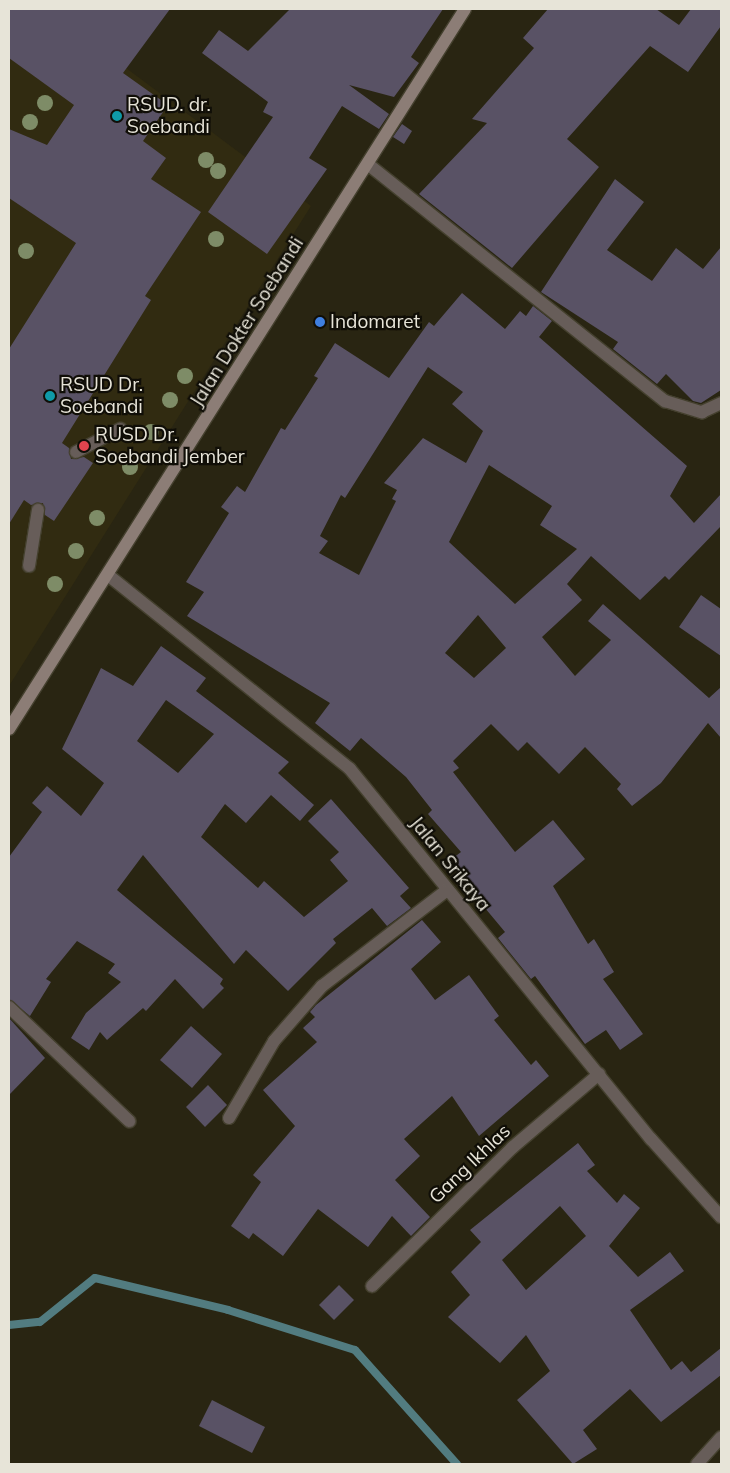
<!DOCTYPE html>
<html>
<head>
<meta charset="utf-8">
<style>
  body { margin:0 }
  #map { position:relative; width:730px; height:1473px; overflow:hidden; background:#292512; font-family:Mulish,sans-serif }
  div>[style] { position:absolute }
  .built>* { inset:0; background:#312b11 }
  .stream>* { height:8px; margin:-4px; padding:0 4px; transform-origin:4px; border-radius:4px; background:#527c80 }
  .building>* { inset:0; background:#595265 }
  .roads { filter:drop-shadow(1px 0 #44402e) drop-shadow(-1px 0 #44402e) drop-shadow(0 1px #44402e) drop-shadow(0 -1px #44402e) }
  .service>* { height:12px; margin:-6px; padding:0 6px; transform-origin:6px; border-radius:6px; background:#675d59 }
  .minor>* { height:12px; margin:-6px; padding:0 6px; transform-origin:6px; border-radius:6px; background:#675d59 }
  .secondary>* { height:12px; margin:-6px; padding:0 6px; transform-origin:6px; border-radius:6px; background:#8c7d76 }
  .trees>* { width:16px; height:16px; margin:-8px; border-radius:50%; background:#7e8c67 }
  .dots>* { width:14px; height:14px; translate:-50% -50%; box-sizing:border-box; border:2px solid #100e07; border-radius:50% }
  span { translate:-50% -50%; white-space:nowrap; text-align:center; line-height:1.15; -webkit-text-stroke:4.5px #100e07; paint-order:stroke }
  .poi-label { font-size:19px; color:#e7e4d8 }
  .left { translate:0 -50%; text-align:left }
  .street-label { font-size:19px; color:#e7e4d8 }
  .frame { position:absolute; inset:0; border:10px solid #e7e4d8; pointer-events:none }
</style>
</head>
<body>
<div id="map">
  <div class="built">
    <div style="clip-path:polygon(9px 9px,47px 9px,311px 206px,9px 686px)"></div>
  </div>
  <div class="stream">
    <div style="left:9px;top:1325px;width:31px;rotate:-6deg"></div>
    <div style="left:40px;top:1322px;width:70px;rotate:-38.7deg"></div>
    <div style="left:95px;top:1278px;width:137px;rotate:13.5deg"></div>
    <div style="left:228px;top:1310px;width:133px;rotate:17.5deg"></div>
    <div style="left:355px;top:1350px;width:153px;rotate:48.2deg"></div>
  </div>
  <div class="building">
    <div style="clip-path:polygon(9px 9px,170px 9px,123px 73px,168px 105px,143px 141px,166px 158px,151px 179px,201px 212px,145px 296px,151px 300px,62px 443px,69px 448px,71px 459px,84px 457px,93px 463px,54px 521px,45px 515px,43px 503px,31px 505px,24px 500px,9px 524px,9px 349px,76px 243px,9px 198px,9px 129px,47px 145px,74px 105px,9px 58px)"></div>
    <div style="clip-path:polygon(290px 9px,443px 9px,411px 57px,419px 63px,394px 97px,349px 85px,389px 114px,379px 129px,342px 106px,309px 158px,327px 169px,267px 254px,208px 212px,273px 117px,263px 112px,268px 102px,202px 53px,219px 30px,248px 51px)"></div>
    <div style="clip-path:polygon(548px 9px,656px 9px,679px 25px,691px 9px,721px 9px,721px 26px,688px 72px,650px 46px,567px 139px,599px 167px,512px 268px,419px 194px,487px 123px,472px 119px,534px 48px,523px 38px)"></div>
    <div style="clip-path:polygon(402px 124px,412px 131px,404px 144px,393px 137px)"></div>
    <div style="clip-path:polygon(615px 179px,644px 202px,607px 250px,652px 281px,676px 248px,703px 269px,721px 247px,721px 390px,701px 403px,693px 401px,666px 374px,657px 384px,613px 349px,618px 342px,541px 292px)"></div>
    <div style="clip-path:polygon(evenodd,462px 293px,505px 329px,520px 311px,526px 316px,533px 306px,552px 321px,539px 337px,687px 466px,670px 496px,694px 523px,721px 494px,721px 526px,669px 580px,665px 576px,640px 600px,591px 556px,567px 584px,582px 600px,542px 637px,575px 676px,611px 640px,588px 621px,603px 604px,709px 698px,721px 687px,721px 738px,708px 723px,661px 783px,632px 806px,617px 789px,621px 784px,585px 747px,559px 774px,527px 742px,518px 751px,491px 724px,453px 761px,459px 768px,453px 772px,515px 852px,553px 820px,585px 859px,553px 886px,588px 944px,594px 939px,614px 972px,603px 979px,643px 1034px,620px 1050px,606px 1030px,585px 1044px,535px 976px,531px 979px,498px 938px,505px 932px,480px 902px,453px 858px,461px 852px,428px 814px,432px 810px,406px 777px,361px 738px,350px 751px,315px 723px,330px 703px,187px 616px,204px 592px,186px 582px,229px 513px,221px 507px,237px 486px,245px 492px,281px 428px,285px 430px,318px 378px,314px 376px,335px 343px,389px 378px,429px 322px,434px 326px,462px 293px,428px 367px,463px 392px,452px 404px,483px 431px,466px 463px,423px 438px,384px 483px,397px 490px,392px 499px,396px 501px,359px 575px,319px 553px,328px 541px,320px 536px,341px 495px,345px 498px,428px 367px,462px 293px,489px 465px,552px 506px,540px 525px,577px 549px,515px 604px,449px 542px,489px 465px,462px 293px,478px 615px,506px 648px,474px 678px,445px 653px,478px 615px)"></div>
    <div style="clip-path:polygon(701px 595px,721px 609px,721px 656px,679px 627px)"></div>
    <div style="clip-path:polygon(evenodd,161px 646px,206px 678px,196px 691px,289px 762px,278px 773px,314px 805px,300px 821px,271px 795px,246px 823px,225px 804px,201px 837px,258px 888px,264px 881px,304px 917px,348px 881px,330px 860px,339px 852px,308px 821px,331px 799px,409px 888px,400px 896px,411px 908px,387px 926px,372px 908px,333px 939px,336px 943px,288px 991px,246px 950px,234px 964px,143px 855px,117px 890px,223px 979px,220px 984px,224px 988px,203px 1009px,175px 979px,146px 1011px,143px 1008px,107px 1040px,100px 1032px,89px 1050px,71px 1038px,86px 1013px,121px 982px,108px 973px,115px 964px,77px 941px,46px 979px,51px 982px,30px 1016px,9px 999px,9px 857px,42px 812px,32px 803px,47px 786px,81px 816px,104px 783px,62px 749px,101px 668px,133px 686px,161px 646px,166px 700px,214px 734px,178px 773px,137px 741px,166px 700px)"></div>
    <div style="clip-path:polygon(422px 920px,441px 942px,411px 969px,435px 1000px,469px 975px,499px 1016px,494px 1020px,531px 1065px,536px 1060px,549px 1076px,479px 1136px,452px 1096px,404px 1139px,420px 1156px,395px 1180px,430px 1217px,411px 1236px,392px 1216px,368px 1247px,318px 1209px,283px 1256px,253px 1233px,249px 1239px,231px 1226px,261px 1182px,253px 1175px,295px 1126px,263px 1090px,317px 1042px,303px 1028px,315px 1017px,310px 1012px,316px 1005px)"></div>
    <div style="clip-path:polygon(9px 1018px,45px 1058px,9px 1095px)"></div>
    <div style="clip-path:polygon(191px 1026px,222px 1054px,192px 1088px,160px 1060px)"></div>
    <div style="clip-path:polygon(208px 1085px,227px 1105px,205px 1127px,186px 1107px)"></div>
    <div style="clip-path:polygon(evenodd,578px 1143px,595px 1165px,587px 1171px,617px 1203px,624px 1194px,640px 1208px,609px 1246px,638px 1277px,670px 1252px,684px 1271px,630px 1310px,671px 1370px,682px 1361px,691px 1372px,721px 1348px,721px 1375px,661px 1422px,630px 1389px,583px 1430px,597px 1449px,573px 1464px,517px 1400px,550px 1371px,526px 1335px,500px 1363px,448px 1317px,470px 1295px,451px 1272px,481px 1242px,470px 1230px,578px 1143px,560px 1206px,586px 1236px,526px 1290px,502px 1260px,560px 1206px)"></div>
    <div style="clip-path:polygon(339px 1285px,354px 1300px,334px 1320px,319px 1305px)"></div>
    <div style="clip-path:polygon(212px 1400px,265px 1427px,252px 1453px,199px 1426px)"></div>
  </div>
  <div class="roads">
    <div class="service">
      <div style="left:76px;top:452px;width:50px;rotate:-27.6deg"></div>
      <div style="left:29px;top:566px;width:57px;rotate:-80.9deg"></div>
    </div>
    <div class="minor">
      <div style="left:369px;top:165px;width:379px;rotate:38.6deg"></div>
      <div style="left:665px;top:401px;width:39px;rotate:17deg"></div>
      <div style="left:702px;top:412px;width:21px;rotate:-25deg"></div>
      <div style="left:108px;top:575px;width:310px;rotate:38.7deg"></div>
      <div style="left:350px;top:769px;width:477px;rotate:50.9deg"></div>
      <div style="left:651px;top:1139px;width:105px;rotate:48.1deg"></div>
      <div style="left:9px;top:1007px;width:166px;rotate:43.5deg"></div>
      <div style="left:229px;top:1118px;width:89px;rotate:-59.7deg"></div>
      <div style="left:274px;top:1041px;width:73px;rotate:-48.9deg"></div>
      <div style="left:322px;top:986px;width:156px;rotate:-37.5deg"></div>
      <div style="left:372px;top:1286px;width:198px;rotate:-44.6deg"></div>
      <div style="left:513px;top:1147px;width:113px;rotate:-40.3deg"></div>
      <div style="left:697px;top:1464px;width:36px;rotate:-48deg"></div>
    </div>
    <div class="secondary">
      <div style="left:9px;top:729px;width:852px;rotate:-57.65deg"></div>
    </div>
  </div>
  <div class="trees">
    <div style="left:45px;top:103px"></div>
    <div style="left:30px;top:122px"></div>
    <div style="left:206px;top:160px"></div>
    <div style="left:218px;top:171px"></div>
    <div style="left:216px;top:239px"></div>
    <div style="left:26px;top:251px"></div>
    <div style="left:185px;top:376px"></div>
    <div style="left:170px;top:400px"></div>
    <div style="left:151px;top:432px"></div>
    <div style="left:130px;top:467px"></div>
    <div style="left:97px;top:518px"></div>
    <div style="left:76px;top:551px"></div>
    <div style="left:55px;top:584px"></div>
  </div>
  <div class="dots">
    <div style="left:117px;top:116px;background:#0f9aa8"></div>
    <div style="left:320px;top:322px;background:#3f7fe0"></div>
    <div style="left:50px;top:396px;background:#0f9aa8"></div>
    <div style="left:84px;top:446px;background:#e0444e"></div>
  </div>
  <div class="poi-label">
    <span class="left" style="left:127px;top:116px">RSUD. dr.<br>Soebandi</span>
    <span class="left" style="left:330px;top:322px">Indomaret</span>
    <span class="left" style="left:60px;top:396px">RSUD Dr.<br>Soebandi</span>
    <span class="left" style="left:95px;top:446px">RUSD Dr.<br>Soebandi Jember</span>
  </div>
  <div class="street-label">
    <span style="left:247px;top:322px;rotate:-58deg">Jalan Dokter Soebandi</span>
    <span style="left:450px;top:864px;rotate:51deg">Jalan Srikaya</span>
    <span style="left:470px;top:1164px;rotate:-44deg">Gang Ikhlas</span>
  </div>
  <div class="frame"></div>
</div>
</body>
</html>
